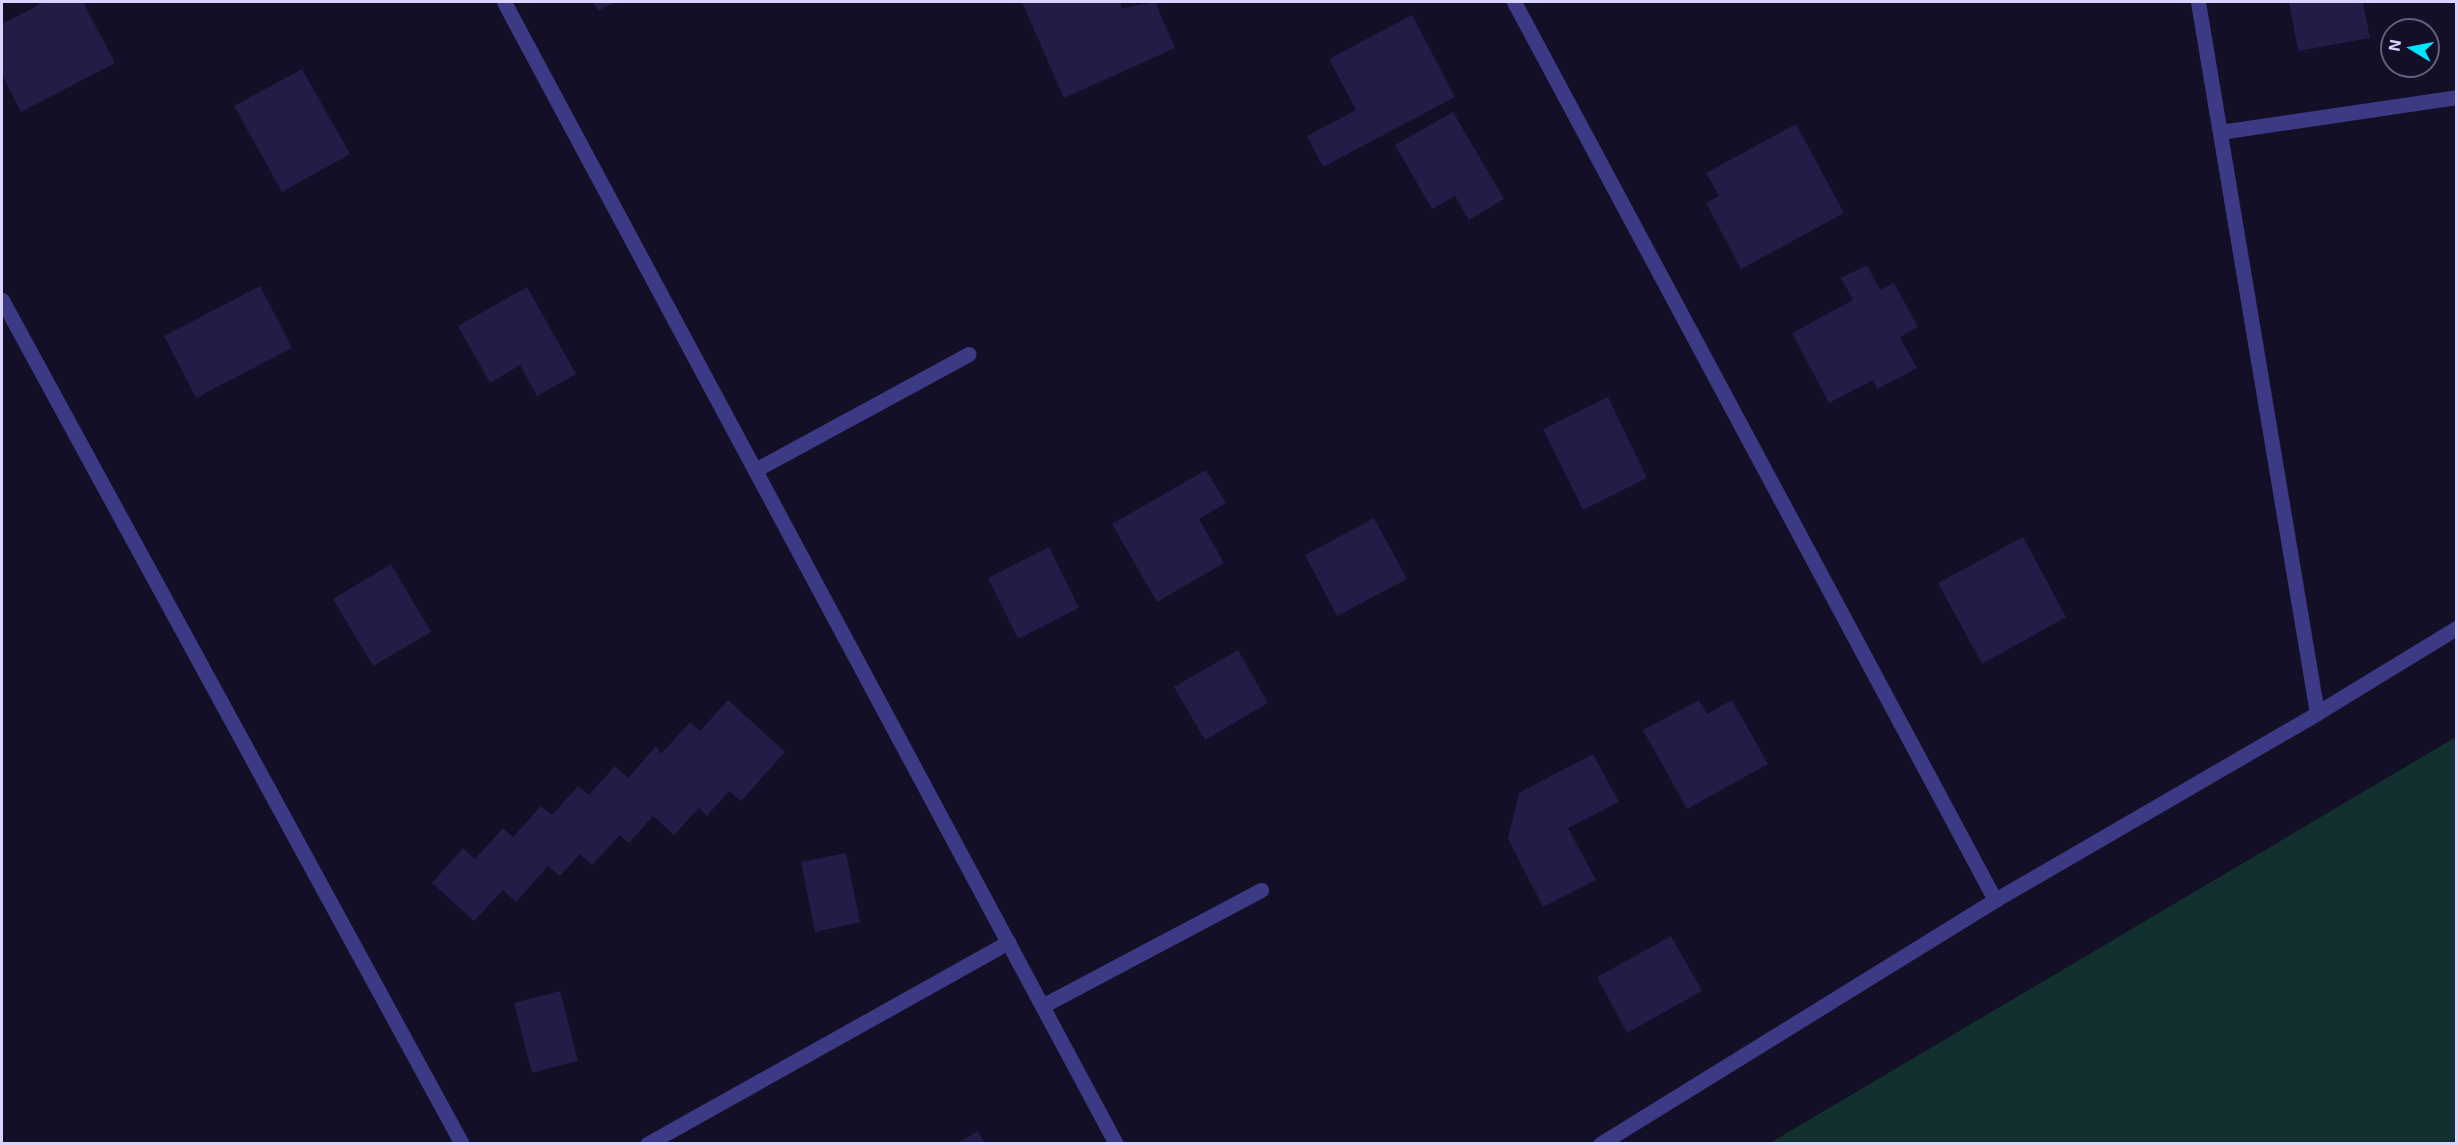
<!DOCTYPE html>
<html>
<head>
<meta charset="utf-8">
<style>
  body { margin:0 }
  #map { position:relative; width:2458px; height:1145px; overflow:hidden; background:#130f26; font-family:"Exo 2",sans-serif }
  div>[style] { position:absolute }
  .green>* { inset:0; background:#12302f }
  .building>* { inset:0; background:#241b47 }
  .lane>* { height:15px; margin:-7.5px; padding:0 7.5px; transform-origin:7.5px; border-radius:7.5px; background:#3d3a85 }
  .street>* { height:15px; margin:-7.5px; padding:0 7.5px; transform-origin:7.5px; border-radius:7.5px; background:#3d3a85 }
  span { translate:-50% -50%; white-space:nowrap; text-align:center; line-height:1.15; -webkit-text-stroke:6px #130f26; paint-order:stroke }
  .frame { position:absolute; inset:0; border:3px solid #d9d4ff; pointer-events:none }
  .north { position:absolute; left:2380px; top:18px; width:60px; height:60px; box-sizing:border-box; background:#130f26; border:2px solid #625e7d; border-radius:50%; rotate:280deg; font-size:16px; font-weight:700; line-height:24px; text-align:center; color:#d9d4ff }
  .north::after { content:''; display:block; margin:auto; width:21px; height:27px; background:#00e5ff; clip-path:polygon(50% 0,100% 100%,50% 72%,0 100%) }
</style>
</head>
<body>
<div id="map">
  <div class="green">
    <div style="clip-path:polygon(2456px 737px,2456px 1143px,1770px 1143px)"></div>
  </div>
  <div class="building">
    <div style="clip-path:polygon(44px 2px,83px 2px,115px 63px,21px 112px,2px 75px,2px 24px)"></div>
    <div style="clip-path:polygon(593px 2px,615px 2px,598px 11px)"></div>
    <div style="clip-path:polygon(1022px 2px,1120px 2px,1122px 8px,1155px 2px,1175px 48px,1064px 98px)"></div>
    <div style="clip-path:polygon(2289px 2px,2363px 2px,2370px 38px,2298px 51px)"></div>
    <div style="clip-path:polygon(1412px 15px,1455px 97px,1323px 167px,1307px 136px,1356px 110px,1329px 59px)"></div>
    <div style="clip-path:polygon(302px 69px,350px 154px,282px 192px,234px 106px)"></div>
    <div style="clip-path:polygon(1453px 112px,1504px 199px,1469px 220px,1455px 196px,1432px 209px,1395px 145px)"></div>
    <div style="clip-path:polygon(1796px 124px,1844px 213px,1741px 269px,1706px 203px,1719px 196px,1706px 173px)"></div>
    <div style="clip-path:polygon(1867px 265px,1880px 290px,1894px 283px,1918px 327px,1900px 337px,1917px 368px,1877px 389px,1873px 380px,1829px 403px,1792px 333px,1853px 300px,1841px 278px)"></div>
    <div style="clip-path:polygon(260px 286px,292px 348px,196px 398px,164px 336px)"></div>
    <div style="clip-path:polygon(527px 287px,576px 374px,537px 396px,520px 365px,490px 383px,458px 326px)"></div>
    <div style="clip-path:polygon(1608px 397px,1647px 478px,1583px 510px,1543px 429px)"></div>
    <div style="clip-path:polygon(1206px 470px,1226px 503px,1199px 519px,1224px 563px,1157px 602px,1112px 524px)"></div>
    <div style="clip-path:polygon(1374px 518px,1407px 579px,1337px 616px,1305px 555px)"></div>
    <div style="clip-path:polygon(2023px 537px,2066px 617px,1982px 664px,1938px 583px)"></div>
    <div style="clip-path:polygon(1049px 547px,1079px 608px,1018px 639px,988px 578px)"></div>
    <div style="clip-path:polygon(391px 564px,431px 632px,373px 666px,333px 599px)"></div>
    <div style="clip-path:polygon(1238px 650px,1268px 703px,1205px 740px,1174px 687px)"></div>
    <div style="clip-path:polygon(728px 700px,785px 752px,741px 801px,729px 791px,707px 816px,699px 808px,674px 835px,653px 816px,629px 843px,620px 835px,592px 865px,580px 854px,560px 876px,548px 866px,516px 902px,503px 890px,474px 921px,432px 883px,463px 848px,475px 859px,503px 828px,513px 837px,541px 806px,552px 815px,578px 786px,589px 795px,615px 766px,628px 778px,656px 746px,661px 754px,690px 722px,700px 731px)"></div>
    <div style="clip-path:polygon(1699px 700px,1707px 714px,1732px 700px,1768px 764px,1687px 809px,1643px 730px)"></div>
    <div style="clip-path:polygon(1593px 754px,1619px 802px,1568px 828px,1596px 880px,1543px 907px,1508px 839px,1519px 793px)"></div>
    <div style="clip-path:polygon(846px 853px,860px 922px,815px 932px,801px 862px)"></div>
    <div style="clip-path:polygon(1671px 936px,1702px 991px,1627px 1033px,1597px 977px)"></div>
    <div style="clip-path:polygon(560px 991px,578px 1061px,532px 1073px,514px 1003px)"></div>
    <div style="clip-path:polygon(978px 1131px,985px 1144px,956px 1144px)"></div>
  </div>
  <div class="lane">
    <div style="left:2220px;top:132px;width:239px;rotate:-8.4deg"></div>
    <div style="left:755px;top:470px;width:243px;rotate:-28.5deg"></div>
    <div style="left:1042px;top:1006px;width:248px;rotate:-27.9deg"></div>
  </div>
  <div class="street">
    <div style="left:504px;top:2px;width:1296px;rotate:61.81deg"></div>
    <div style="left:1514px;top:2px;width:1019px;rotate:61.82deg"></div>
    <div style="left:1995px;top:900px;width:464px;rotate:148.3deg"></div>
    <div style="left:2px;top:300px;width:961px;rotate:61.41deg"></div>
    <div style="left:2317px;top:713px;width:163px;rotate:-31.4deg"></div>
    <div style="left:1995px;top:900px;width:372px;rotate:-30.1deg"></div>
    <div style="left:2317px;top:713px;width:721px;rotate:-99.5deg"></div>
    <div style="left:647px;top:1144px;width:414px;rotate:-29.2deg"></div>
  </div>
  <div class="frame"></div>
  <div class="north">N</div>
</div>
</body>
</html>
